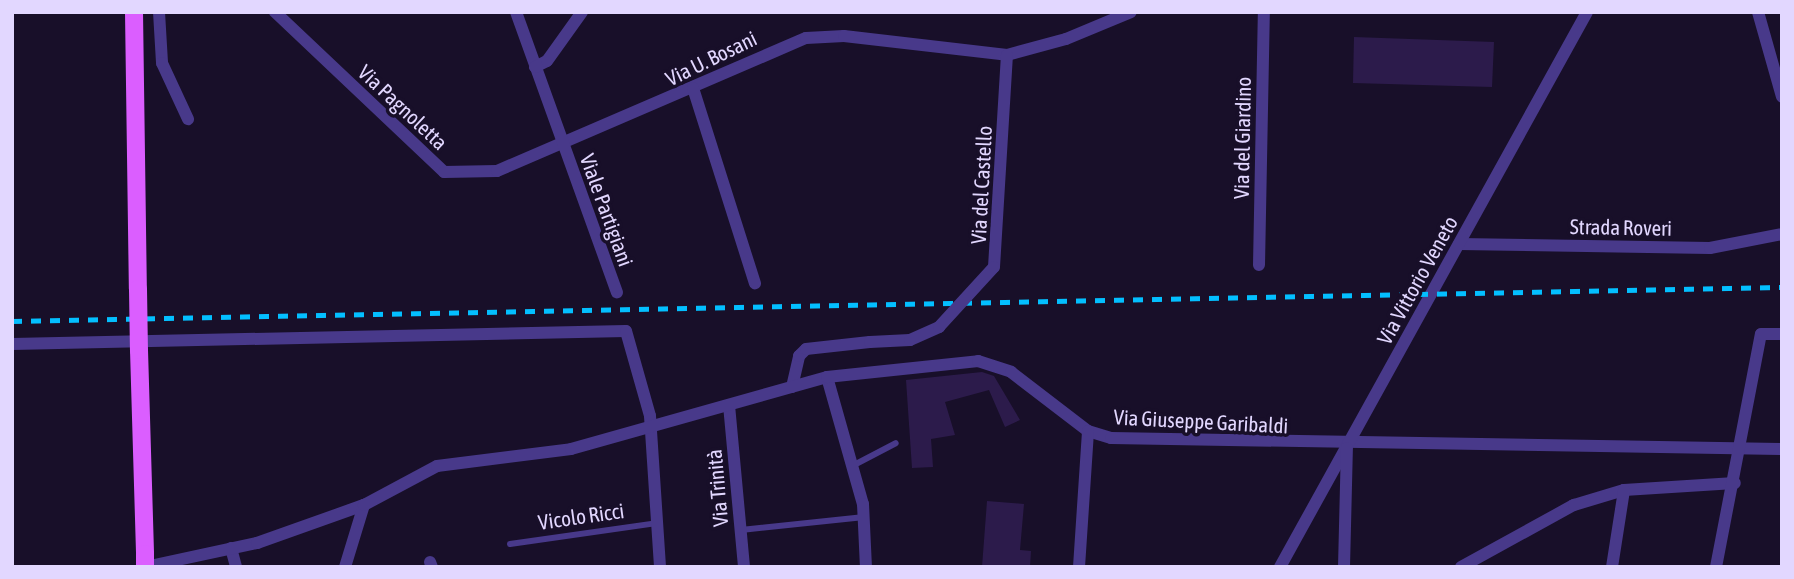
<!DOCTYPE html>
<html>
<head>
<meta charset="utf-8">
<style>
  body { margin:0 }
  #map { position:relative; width:1794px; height:579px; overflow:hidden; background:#180f29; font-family:"Asap Condensed",sans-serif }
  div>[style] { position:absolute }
  .building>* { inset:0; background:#2c1b4b }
  .service>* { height:6px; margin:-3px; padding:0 3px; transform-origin:3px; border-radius:3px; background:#48398a }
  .minor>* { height:12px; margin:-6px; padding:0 6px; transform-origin:6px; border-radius:6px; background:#48398a }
  .primary>* { height:18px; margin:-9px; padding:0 9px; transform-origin:9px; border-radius:9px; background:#db5eff }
  .rail>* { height:4.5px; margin-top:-2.25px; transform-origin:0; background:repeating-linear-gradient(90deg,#03bfff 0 10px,transparent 0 19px) }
  .minor-bridge>* { height:12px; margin:-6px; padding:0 6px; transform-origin:6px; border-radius:6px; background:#48398a }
  .primary-bridge>* { height:18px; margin:-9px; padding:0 9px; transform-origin:9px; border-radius:9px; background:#db5eff }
  span { translate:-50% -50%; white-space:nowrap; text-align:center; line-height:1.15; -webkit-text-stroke:7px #180f29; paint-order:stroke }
  .street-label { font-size:21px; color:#e2d7ff }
  .frame { position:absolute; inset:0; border:14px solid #e2d7ff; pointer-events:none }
</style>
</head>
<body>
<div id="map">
  <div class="building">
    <div style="clip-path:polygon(1354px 37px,1494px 42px,1492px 87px,1353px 83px)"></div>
    <div style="clip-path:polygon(982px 372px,994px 376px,1020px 420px,1005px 427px,989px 390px,945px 402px,955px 435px,931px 439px,933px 467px,912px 468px,906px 380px)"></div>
    <div style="clip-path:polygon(987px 501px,1024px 504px,1020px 550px,1031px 551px,1030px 567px,982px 567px)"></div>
  </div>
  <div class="service">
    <div style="left:854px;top:465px;width:47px;rotate:-27.6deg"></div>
    <div style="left:741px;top:530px;width:124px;rotate:-6deg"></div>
    <div style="left:510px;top:544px;width:148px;rotate:-8.1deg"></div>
  </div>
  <div class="minor">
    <div style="left:159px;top:12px;width:51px;rotate:86.6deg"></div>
    <div style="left:162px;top:63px;width:62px;rotate:65.1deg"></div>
    <div style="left:275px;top:12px;width:233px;rotate:43.4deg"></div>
    <div style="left:444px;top:172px;width:53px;rotate:-1.1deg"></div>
    <div style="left:497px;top:171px;width:336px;rotate:-23.3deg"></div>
    <div style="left:806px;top:38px;width:38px;rotate:-3deg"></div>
    <div style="left:844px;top:36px;width:164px;rotate:6.6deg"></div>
    <div style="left:1007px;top:55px;width:61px;rotate:-15.2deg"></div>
    <div style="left:1066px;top:39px;width:70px;rotate:-22.6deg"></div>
    <div style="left:516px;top:12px;width:298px;rotate:70.2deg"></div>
    <div style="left:1758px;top:12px;width:88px;rotate:74.2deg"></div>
    <div style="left:535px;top:67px;width:13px;rotate:-27deg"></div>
    <div style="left:547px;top:61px;width:60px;rotate:-54.5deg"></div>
    <div style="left:693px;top:88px;width:205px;rotate:72.4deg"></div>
    <div style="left:1459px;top:244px;width:251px;rotate:0.9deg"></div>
    <div style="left:1710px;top:248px;width:73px;rotate:-11deg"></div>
    <div style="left:1259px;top:265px;width:253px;rotate:-88.9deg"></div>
    <div style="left:994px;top:267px;width:212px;rotate:-86.5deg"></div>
    <div style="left:12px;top:344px;width:614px;rotate:-1.21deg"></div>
    <div style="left:626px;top:331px;width:88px;rotate:74.2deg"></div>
    <div style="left:650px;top:416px;width:151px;rotate:86.2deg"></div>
    <div style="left:827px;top:377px;width:132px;rotate:74.2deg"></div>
    <div style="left:863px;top:504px;width:63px;rotate:87.3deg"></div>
    <div style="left:792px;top:387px;width:32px;rotate:-77deg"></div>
    <div style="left:799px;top:356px;width:10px;rotate:-45deg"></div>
    <div style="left:806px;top:349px;width:64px;rotate:-6.2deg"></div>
    <div style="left:729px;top:405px;width:163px;rotate:84.7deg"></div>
    <div style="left:231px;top:548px;width:20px;rotate:75deg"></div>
    <div style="left:430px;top:562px;width:5px;rotate:68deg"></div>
    <div style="left:145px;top:567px;width:115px;rotate:-12.1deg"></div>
    <div style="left:257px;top:543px;width:114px;rotate:-19.6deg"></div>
    <div style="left:345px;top:567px;width:65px;rotate:-73deg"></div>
    <div style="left:364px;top:505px;width:83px;rotate:-28.1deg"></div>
    <div style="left:437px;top:466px;width:135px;rotate:-7.2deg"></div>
    <div style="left:571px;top:449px;width:266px;rotate:-15.7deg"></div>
    <div style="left:827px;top:377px;width:152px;rotate:-6deg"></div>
    <div style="left:978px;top:361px;width:35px;rotate:18deg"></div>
    <div style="left:1011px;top:372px;width:97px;rotate:37.5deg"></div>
    <div style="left:1088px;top:431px;width:24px;rotate:17deg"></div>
    <div style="left:1111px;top:438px;width:671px;rotate:0.94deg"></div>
    <div style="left:1079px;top:567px;width:136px;rotate:-86.2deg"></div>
    <div style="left:1280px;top:567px;width:634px;rotate:-61.05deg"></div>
    <div style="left:1344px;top:567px;width:119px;rotate:-88.6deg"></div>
    <div style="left:1461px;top:567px;width:129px;rotate:-28.8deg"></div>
    <div style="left:1574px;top:505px;width:52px;rotate:-16.7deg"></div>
    <div style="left:1624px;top:490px;width:111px;rotate:-3.6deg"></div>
    <div style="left:1612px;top:567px;width:78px;rotate:-81.1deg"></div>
    <div style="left:1716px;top:567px;width:237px;rotate:-79.1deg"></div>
    <div style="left:1761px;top:334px;width:21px"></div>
  </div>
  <div class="primary">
    <div style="left:134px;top:12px;width:277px;rotate:89.2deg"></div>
    <div style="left:139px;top:350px;width:204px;rotate:88.3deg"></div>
  </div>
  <div class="rail">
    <div style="left:12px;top:321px;width:1770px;rotate:-1.1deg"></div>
  </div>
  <div class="minor-bridge">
    <div style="left:870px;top:342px;width:40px;rotate:-2.9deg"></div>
    <div style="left:910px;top:340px;width:32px;rotate:-24deg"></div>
    <div style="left:939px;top:327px;width:81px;rotate:-47.5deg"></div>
  </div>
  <div class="primary-bridge">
    <div style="left:138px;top:289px;width:61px;rotate:89.1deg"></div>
    <div style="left:145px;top:554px;width:13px;rotate:90deg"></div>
  </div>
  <div class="street-label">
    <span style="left:711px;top:58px;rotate:-26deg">Via U. Bosani</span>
    <span style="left:403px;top:107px;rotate:43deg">Via Pagnoletta</span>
    <span style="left:1242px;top:138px;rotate:-89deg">Via del Giardino</span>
    <span style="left:981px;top:185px;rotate:-87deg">Via del Castello</span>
    <span style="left:607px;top:210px;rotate:70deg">Viale Partigiani</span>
    <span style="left:1621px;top:227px;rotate:1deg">Strada Roveri</span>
    <span style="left:1417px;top:280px;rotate:-61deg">Via Vittorio Veneto</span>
    <span style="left:1201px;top:421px;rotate:3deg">Via Giuseppe Garibaldi</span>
    <span style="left:717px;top:488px;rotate:-95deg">Via Trinità</span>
    <span style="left:581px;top:516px;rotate:-8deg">Vicolo Ricci</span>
  </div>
  <div class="frame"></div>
</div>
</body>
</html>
